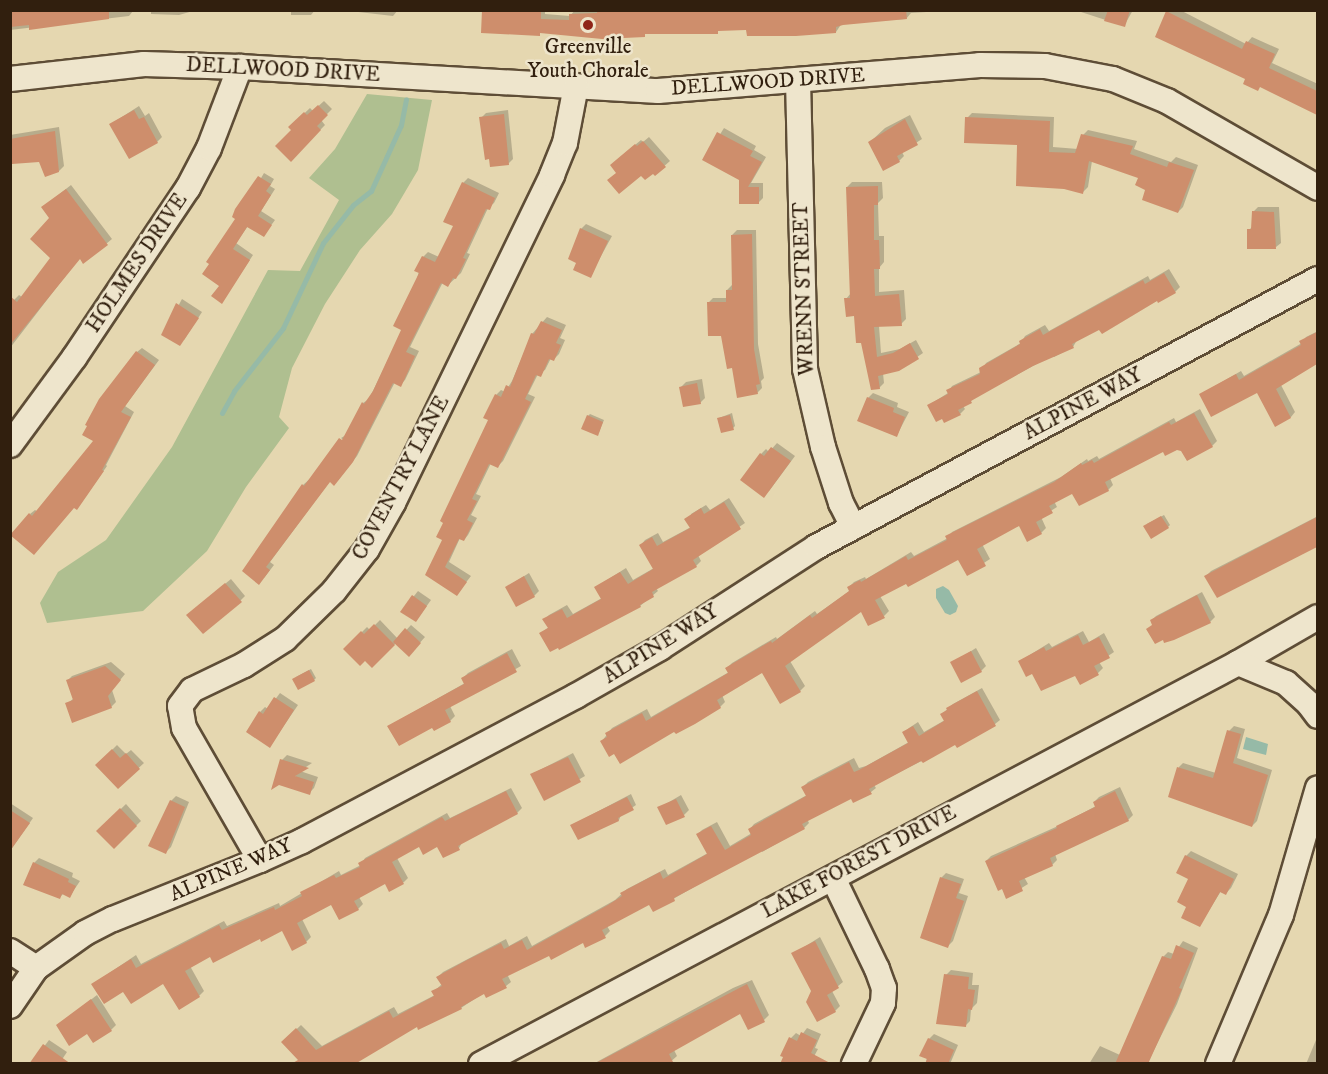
<!DOCTYPE html>
<html>
<head>
<meta charset="utf-8">
<style>
  body { margin:0 }
  #map { position:relative; width:1328px; height:1074px; overflow:hidden; background:#e5d7b0; font-family:"IM FELL DW Pica",serif }
  div>[style] { position:absolute }
  .green>* { inset:0; background:#afbf90 }
  .water>* { inset:0; background:#96baa7 }
  .shadow>* { inset:0; background:#0003 }
  .stream>* { height:5px; margin:-2.5px; padding:0 2.5px; transform-origin:2.5px; border-radius:2.5px; background:#96baa7 }
  .building>* { inset:0; background:#ce8e6c }
  .roads { filter:drop-shadow(2px 0 #5e4d36) drop-shadow(-2px 0 #5e4d36) drop-shadow(0 2px #5e4d36) drop-shadow(0 -2px #5e4d36) }
  .minor>* { height:24px; margin:-12px; padding:0 12px; transform-origin:12px; border-radius:12px; background:#eee5cc }
  .dots>* { width:16px; height:16px; translate:-50% -50%; box-sizing:border-box; border:3px solid #eee5cc; border-radius:50% }
  span { translate:-50% -50%; white-space:nowrap; text-align:center; line-height:1.15; -webkit-text-stroke:5px #eee5cc; paint-order:stroke }
  .poi-label { font-size:21px; color:#311f0e }
  .street-label { font-size:21px; color:#311f0e }
  .frame { position:absolute; inset:0; border:12px solid #311f0e; pointer-events:none }
</style>
</head>
<body>
<div id="map">
  <div class="green">
    <div style="clip-path:polygon(367px 94px,432px 100px,418px 170px,392px 214px,360px 250px,325px 304px,292px 368px,279px 417px,289px 428px,246px 487px,207px 551px,143px 611px,47px 623px,40px 603px,58px 572px,106px 540px,172px 447px,268px 270px,300px 271px,339px 200px,309px 178px,335px 149px)"></div>
  </div>
  <div class="water">
    <div style="clip-path:polygon(943px 586px,949px 590px,958px 606px,956px 612px,950px 615px,945px 613px,936px 598px,936px 589px)"></div>
    <div style="clip-path:polygon(1246px 737px,1268px 744px,1266px 755px,1243px 749px)"></div>
  </div>
  <div class="shadow">
    <div style="clip-path:polygon(10px 10px,133px 10px,133px 11px,129px 16px,10px 30px)"></div>
    <div style="clip-path:polygon(151px 10px,251px 10px,193px 11px,179px 15px,151px 14px)"></div>
    <div style="clip-path:polygon(291px 10px,315px 10px,311px 15px,291px 15px)"></div>
    <div style="clip-path:polygon(341px 10px,398px 10px,393px 16px)"></div>
    <div style="clip-path:polygon(484px 10px,545px 10px,545px 14px,570px 16px,575px 10px,957px 10px,911px 13px,906px 19px,842px 23px,836px 32px,768px 36px,768px 33px,748px 28px,720px 29px,717px 32px,602px 35px,483px 31px)"></div>
    <div style="clip-path:polygon(1133px 10px,1124px 26px,1078px 11px)"></div>
    <div style="clip-path:polygon(1169px 10px,1180px 10px,1246px 44px,1252px 37px,1279px 49px,1272px 63px,1318px 84px,1318px 113px,1157px 36px)"></div>
    <div style="clip-path:polygon(324px 101px,332px 109px,321px 120px,325px 125px,291px 160px,293px 130px,290px 127px,310px 108px,313px 111px)"></div>
    <div style="clip-path:polygon(139px 106px,145px 116px,149px 113px,162px 137px,157px 142px,111px 124px)"></div>
    <div style="clip-path:polygon(508px 110px,513px 159px,508px 164px,481px 118px,486px 113px)"></div>
    <div style="clip-path:polygon(972px 113px,1054px 117px,1053px 147px,1078px 149px,1083px 135px,1088px 130px,1137px 141px,1134px 149px,1171px 162px,1176px 157px,1198px 165px,1183px 207px,1178px 212px,1147px 190px,1140px 177px,1092px 161px,1088px 187px,1083px 192px,1019px 143px,967px 118px)"></div>
    <div style="clip-path:polygon(910px 115px,922px 139px,902px 152px,904px 156px,899px 161px,870px 142px,885px 128px)"></div>
    <div style="clip-path:polygon(59px 127px,64px 166px,59px 171px,40px 160px,10px 163px,10px 135px)"></div>
    <div style="clip-path:polygon(724px 128px,756px 146px,754px 150px,766px 157px,751px 183px,763px 183px,763px 198px,758px 203px,740px 179px,704px 160px)"></div>
    <div style="clip-path:polygon(649px 137px,670px 161px,655px 174px,653px 172px,618px 172px,617px 160px,641px 140px,643px 142px)"></div>
    <div style="clip-path:polygon(264px 173px,274px 179px,270px 186px,275px 189px,261px 211px,275px 220px,264px 235px,248px 226px,236px 243px,253px 255px,222px 302px,221px 285px,237px 219px)"></div>
    <div style="clip-path:polygon(468px 178px,499px 193px,494px 203px,488px 208px,467px 253px,470px 254px,461px 273px,448px 285px,443px 282px,420px 327px,410px 347px,419px 351px,405px 380px,400px 385px,395px 382px,357px 456px,339px 479px,330px 481px,270px 562px,274px 565px,264px 578px,244px 571px,303px 485px,349px 444px,341px 438px,346px 435px,363px 403px,369px 399px,403px 329px,423px 257px,428px 252px,439px 257px,455px 226px,463px 183px)"></div>
    <div style="clip-path:polygon(852px 182px,882px 182px,883px 198px,878px 203px,879px 236px,884px 236px,884px 262px,879px 268px,879px 292px,904px 290px,906px 319px,901px 324px,879px 326px,881px 353px,900px 349px,916px 340px,923px 353px,898px 370px,883px 373px,884px 383px,879px 388px,855px 315px,846px 299px,851px 293px,847px 187px)"></div>
    <div style="clip-path:polygon(71px 185px,112px 239px,84px 262px,80px 257px,10px 348px,10px 304px,19px 295px,22px 297px,52px 257px,48px 203px)"></div>
    <div style="clip-path:polygon(1258px 207px,1279px 207px,1281px 243px,1276px 247px,1249px 230px,1253px 226px,1253px 212px)"></div>
    <div style="clip-path:polygon(586px 224px,612px 236px,590px 276px,581px 229px)"></div>
    <div style="clip-path:polygon(737px 230px,756px 230px,758px 344px,764px 378px,761px 381px,762px 388px,757px 393px,734px 366px,708px 303px,713px 298px,728px 298px,727px 290px,732px 285px,732px 235px)"></div>
    <div style="clip-path:polygon(1169px 269px,1180px 287px,1175px 292px,1077px 340px,1073px 347px,1054px 357px,1053px 355px,976px 397px,963px 406px,965px 409px,960px 414px,929px 405px,948px 393px,952px 386px,981px 372px,986px 363px,1021px 343px,1025px 336px,1045px 325px,1049px 331px,1148px 276px,1150px 280px)"></div>
    <div style="clip-path:polygon(182px 299px,202px 312px,184px 340px,163px 334px)"></div>
    <div style="clip-path:polygon(547px 317px,566px 325px,560px 338px,565px 340px,559px 354px,554px 359px,551px 358px,545px 370px,538px 374px,528px 394px,535px 397px,503px 461px,498px 466px,491px 463px,476px 494px,481px 496px,471px 515px,477px 518px,468px 535px,464px 540px,460px 538px,449px 562px,471px 576px,457px 594px,427px 575px,444px 539px,490px 420px,496px 395px,501px 390px,505px 392px,512px 381px,532px 334px)"></div>
    <div style="clip-path:polygon(1318px 331px,1318px 362px,1281px 385px,1295px 412px,1291px 417px,1275px 425px,1257px 391px,1201px 394px,1241px 371px,1244px 376px,1302px 343px,1306px 337px)"></div>
    <div style="clip-path:polygon(142px 348px,159px 360px,125px 406px,134px 412px,106px 465px,107px 466px,81px 503px,75px 506px,38px 548px,30px 514px,35px 510px,38px 512px,95px 441px,137px 352px)"></div>
    <div style="clip-path:polygon(702px 379px,705px 398px,700px 403px,681px 387px,686px 382px)"></div>
    <div style="clip-path:polygon(873px 393px,898px 403px,897px 407px,909px 412px,897px 435px,868px 398px)"></div>
    <div style="clip-path:polygon(1200px 409px,1217px 441px,1212px 446px,1164px 450px,1110px 478px,1113px 485px,1108px 490px,1073px 492px,1054px 501px,1057px 507px,1041px 517px,1046px 528px,1041px 533px,1019px 524px,982px 544px,990px 559px,967px 574px,959px 558px,880px 596px,889px 611px,884px 616px,861px 609px,790px 661px,805px 686px,800px 691px,763px 671px,722px 695px,725px 702px,720px 707px,675px 730px,615px 752px,602px 741px,612px 728px,647px 709px,651px 717px,729px 672px,727px 668px,732px 663px,776px 637px,777px 639px,815px 611px,817px 614px,851px 590px,849px 587px,854px 582px,865px 577px,866px 579px,911px 552px,914px 556px,948px 538px,952px 532px,1061px 477px,1087px 459px,1088px 461px,1097px 456px,1099px 459px,1174px 418px,1176px 422px)"></div>
    <div style="clip-path:polygon(732px 413px,735px 426px,733px 428px,719px 418px)"></div>
    <div style="clip-path:polygon(590px 414px,604px 420px,599px 432px,588px 416px)"></div>
    <div style="clip-path:polygon(777px 443px,795px 456px,769px 491px,761px 454px,766px 449px,769px 452px)"></div>
    <div style="clip-path:polygon(729px 498px,745px 523px,698px 555px,701px 561px,696px 566px,656px 588px,658px 591px,640px 606px,560px 648px,541px 633px,549px 627px,544px 620px,549px 615px,567px 605px,573px 614px,602px 598px,596px 587px,626px 568px,633px 580px,654px 568px,641px 545px,645px 540px,658px 533px,663px 542px,691px 527px,691px 514px,706px 505px,710px 510px)"></div>
    <div style="clip-path:polygon(1164px 515px,1170px 525px,1168px 527px,1147px 524px)"></div>
    <div style="clip-path:polygon(1318px 516px,1318px 545px,1218px 596px,1206px 576px,1211px 571px)"></div>
    <div style="clip-path:polygon(529px 573px,539px 591px,534px 596px,507px 587px)"></div>
    <div style="clip-path:polygon(231px 579px,245px 596px,240px 601px,193px 610px)"></div>
    <div style="clip-path:polygon(418px 591px,431px 600px,416px 621px,402px 611px)"></div>
    <div style="clip-path:polygon(1202px 592px,1215px 617px,1210px 622px,1153px 624px,1152px 620px,1156px 616px)"></div>
    <div style="clip-path:polygon(380px 620px,398px 639px,411px 625px,425px 637px,409px 655px,396px 643px,372px 666px,365px 659px,345px 649px,367px 627px,370px 630px)"></div>
    <div style="clip-path:polygon(1083px 631px,1089px 642px,1104px 633px,1114px 652px,1099px 662px,1103px 668px,1098px 673px,1032px 672px,1020px 661px,1049px 643px,1052px 647px)"></div>
    <div style="clip-path:polygon(976px 648px,986px 666px,981px 671px,952px 663px)"></div>
    <div style="clip-path:polygon(512px 649px,521px 666px,450px 706px,455px 716px,450px 721px,435px 729px,433px 726px,389px 726px,465px 683px,463px 678px,468px 673px)"></div>
    <div style="clip-path:polygon(111px 662px,125px 674px,112px 690px,116px 702px,111px 707px,67px 704px,74px 698px,67px 681px,72px 676px)"></div>
    <div style="clip-path:polygon(311px 669px,316px 678px,314px 680px,296px 677px)"></div>
    <div style="clip-path:polygon(982px 688px,1000px 720px,995px 724px,874px 785px,876px 788px,871px 792px,851px 797px,807px 819px,809px 823px,804px 828px,762px 852px,760px 849px,654px 910px,650px 903px,607px 926px,610px 931px,605px 936px,586px 946px,583px 941px,549px 954px,507px 974px,511px 982px,506px 986px,487px 996px,485px 992px,461px 1008px,419px 1028px,417px 1025px,349px 1064px,283px 1042px,301px 1025px,322px 1046px,394px 1007px,398px 1014px,435px 995px,433px 992px,442px 984px,438px 977px,443px 972px,506px 939px,509px 946px,527px 936px,532px 946px,615px 900px,627px 889px,665px 869px,668px 875px,708px 853px,697px 835px,702px 830px,717px 822px,730px 846px,752px 833px,750px 829px,754px 824px,807px 795px,803px 787px,808px 782px,854px 758px,859px 768px,866px 766px,909px 742px,904px 733px,909px 728px,918px 722px,924px 732px,945px 720px,942px 714px,953px 704px)"></div>
    <div style="clip-path:polygon(280px 693px,298px 705px,270px 746px,260px 712px,265px 707px,268px 709px)"></div>
    <div style="clip-path:polygon(1234px 726px,1245px 729px,1237px 758px,1272px 770px,1257px 821px,1252px 826px,1170px 796px,1179px 767px,1183px 763px,1216px 773px,1229px 731px)"></div>
    <div style="clip-path:polygon(117px 745px,126px 754px,131px 750px,144px 763px,118px 787px,97px 765px)"></div>
    <div style="clip-path:polygon(573px 753px,585px 776px,545px 799px,532px 774px)"></div>
    <div style="clip-path:polygon(287px 755px,312px 763px,300px 771px,318px 777px,314px 788px,309px 793px,282px 760px)"></div>
    <div style="clip-path:polygon(1120px 787px,1133px 815px,1128px 820px,1055px 854px,1057px 860px,1052px 865px,1024px 877px,1028px 884px,1007px 897px,986px 861px,991px 856px,1058px 826px,1096px 806px,1094px 802px,1099px 797px)"></div>
    <div style="clip-path:polygon(511px 788px,522px 808px,517px 813px,463px 841px,459px 848px,420px 845px,397px 858px,408px 878px,404px 882px,390px 890px,386px 882px,359px 897px,363px 904px,358px 909px,332px 903px,302px 919px,311px 937px,306px 942px,283px 929px,210px 955px,190px 966px,204px 991px,199px 996px,164px 981px,123px 990px,93px 984px,136px 955px,141px 964px,224px 921px,227px 926px,279px 903px,280px 906px,339px 871px,341px 875px,361px 865px,365px 858px,447px 813px,450px 818px)"></div>
    <div style="clip-path:polygon(631px 794px,636px 805px,621px 815px,619px 820px,572px 825px)"></div>
    <div style="clip-path:polygon(681px 795px,689px 810px,684px 815px,659px 808px)"></div>
    <div style="clip-path:polygon(176px 796px,189px 802px,171px 847px,166px 852px,171px 801px)"></div>
    <div style="clip-path:polygon(10px 803px,33px 818px,10px 851px)"></div>
    <div style="clip-path:polygon(126px 804px,141px 821px,114px 847px,98px 831px)"></div>
    <div style="clip-path:polygon(1191px 851px,1238px 874px,1231px 888px,1226px 893px,1221px 891px,1200px 925px,1188px 906px,1190px 878px,1186px 856px)"></div>
    <div style="clip-path:polygon(39px 858px,73px 873px,72px 877px,80px 881px,70px 896px,64px 893px,59px 898px,34px 863px)"></div>
    <div style="clip-path:polygon(946px 873px,964px 879px,959px 893px,968px 896px,953px 941px,948px 946px,941px 878px)"></div>
    <div style="clip-path:polygon(820px 937px,843px 982px,832px 991px,840px 1006px,835px 1011px,813px 991px,793px 954px)"></div>
    <div style="clip-path:polygon(1183px 941px,1198px 948px,1177px 1004px,1147px 1064px,1089px 1064px,1100px 1046px,1120px 1055px,1163px 957px,1168px 952px,1174px 954px)"></div>
    <div style="clip-path:polygon(951px 970px,973px 973px,972px 985px,979px 985px,977px 1003px,971px 1009px,970px 1021px,965px 1026px,946px 975px)"></div>
    <div style="clip-path:polygon(752px 980px,769px 1015px,764px 1020px,740px 1012px,674px 1050px,677px 1056px,668px 1064px,593px 1064px,733px 988px)"></div>
    <div style="clip-path:polygon(97px 995px,116px 1025px,111px 1030px,88px 1032px,58px 1025px)"></div>
    <div style="clip-path:polygon(807px 1028px,821px 1034px,815px 1048px,818px 1049px,810px 1064px,781px 1064px,791px 1038px,796px 1033px,801px 1036px)"></div>
    <div style="clip-path:polygon(934px 1034px,958px 1045px,950px 1064px,926px 1064px,929px 1039px)"></div>
    <div style="clip-path:polygon(1318px 1038px,1318px 1064px,1306px 1064px,1316px 1040px)"></div>
    <div style="clip-path:polygon(49px 1040px,67px 1052px,59px 1064px,31px 1064px)"></div>
  </div>
  <div class="stream">
    <div style="left:222px;top:413px;width:25px;rotate:-61deg"></div>
    <div style="left:234px;top:391px;width:80px;rotate:-52.1deg"></div>
    <div style="left:283px;top:328px;width:94px;rotate:-64.8deg"></div>
    <div style="left:323px;top:243px;width:48px;rotate:-51.7deg"></div>
    <div style="left:353px;top:205px;width:23px;rotate:-38deg"></div>
    <div style="left:371px;top:191px;width:72px;rotate:-65.6deg"></div>
    <div style="left:401px;top:125px;width:26px;rotate:-79deg"></div>
  </div>
  <div class="building">
    <div style="clip-path:polygon(10px 10px,109px 10px,109px 19px,29px 30px,29px 25px,10px 27px)"></div>
    <div style="clip-path:polygon(482px 10px,541px 10px,541px 19px,569px 20px,569px 14px,597px 13px,597px 10px,906px 10px,907px 19px,843px 25px,836px 27px,836px 33px,796px 36px,747px 36px,746px 30px,718px 31px,718px 34px,645px 34px,645px 37px,602px 39px,540px 33px,540px 36px,481px 33px)"></div>
    <div style="clip-path:polygon(1108px 10px,1130px 10px,1125px 27px,1104px 21px)"></div>
    <div style="clip-path:polygon(1166px 11px,1242px 49px,1246px 41px,1275px 54px,1269px 68px,1317px 91px,1317px 115px,1260px 87px,1258px 91px,1243px 84px,1245px 79px,1155px 37px)"></div>
    <div style="clip-path:polygon(318px 105px,328px 115px,317px 126px,321px 130px,291px 162px,275px 146px,291px 130px,288px 127px,304px 112px,307px 115px)"></div>
    <div style="clip-path:polygon(134px 110px,139px 119px,144px 117px,158px 143px,129px 159px,109px 124px)"></div>
    <div style="clip-path:polygon(504px 114px,509px 165px,490px 167px,489px 159px,485px 160px,479px 117px)"></div>
    <div style="clip-path:polygon(965px 117px,1050px 121px,1049px 152px,1075px 153px,1081px 134px,1133px 146px,1130px 154px,1167px 167px,1169px 162px,1194px 170px,1178px 213px,1142px 200px,1145px 190px,1135px 185px,1138px 178px,1089px 161px,1083px 194px,1064px 189px,1016px 186px,1017px 145px,964px 143px)"></div>
    <div style="clip-path:polygon(905px 119px,918px 145px,897px 156px,900px 162px,883px 171px,868px 142px)"></div>
    <div style="clip-path:polygon(55px 131px,59px 172px,45px 177px,39px 162px,12px 164px,10px 139px)"></div>
    <div style="clip-path:polygon(717px 132px,753px 151px,750px 156px,762px 162px,748px 187px,759px 187px,759px 204px,739px 204px,739px 180px,702px 160px)"></div>
    <div style="clip-path:polygon(643px 141px,666px 167px,655px 176px,653px 174px,645px 180px,641px 176px,619px 194px,607px 180px,616px 173px,610px 165px,635px 144px,637px 146px)"></div>
    <div style="clip-path:polygon(258px 176px,271px 184px,266px 191px,271px 195px,258px 216px,272px 225px,264px 237px,247px 227px,233px 249px,250px 260px,222px 304px,211px 296px,219px 286px,202px 274px,209px 264px,206px 262px,235px 219px,232px 217px,235px 209px)"></div>
    <div style="clip-path:polygon(462px 182px,495px 198px,490px 210px,486px 209px,463px 258px,466px 259px,456px 279px,453px 278px,448px 287px,441px 283px,406px 352px,415px 356px,401px 387px,393px 383px,353px 462px,334px 486px,330px 482px,266px 567px,270px 570px,259px 585px,242px 571px,302px 484px,304px 486px,339px 438px,342px 440px,362px 402px,364px 404px,373px 391px,401px 330px,393px 326px,419px 273px,414px 271px,422px 256px,435px 262px,453px 226px,443px 222px)"></div>
    <div style="clip-path:polygon(878px 186px,878px 205px,874px 205px,874px 240px,879px 240px,880px 269px,874px 269px,875px 296px,899px 294px,902px 326px,874px 327px,877px 357px,893px 353px,910px 343px,919px 359px,899px 371px,878px 376px,880px 389px,871px 390px,861px 343px,856px 343px,854px 316px,846px 317px,844px 298px,850px 298px,846px 187px)"></div>
    <div style="clip-path:polygon(66px 189px,108px 245px,83px 264px,80px 259px,10px 345px,10px 296px,17px 302px,50px 258px,30px 239px,49px 218px,41px 207px)"></div>
    <div style="clip-path:polygon(1252px 211px,1274px 212px,1276px 249px,1247px 249px,1247px 229px,1251px 229px)"></div>
    <div style="clip-path:polygon(580px 228px,608px 241px,591px 278px,573px 270px,576px 263px,568px 259px)"></div>
    <div style="clip-path:polygon(752px 234px,754px 349px,760px 384px,756px 385px,758px 394px,737px 398px,732px 368px,727px 369px,721px 336px,708px 336px,707px 302px,726px 302px,726px 290px,732px 290px,731px 235px)"></div>
    <div style="clip-path:polygon(1164px 273px,1176px 293px,1158px 303px,1157px 301px,1102px 334px,1099px 330px,1072px 344px,1074px 348px,1033px 366px,971px 401px,972px 403px,958px 410px,961px 415px,944px 423px,942px 419px,936px 422px,927px 405px,948px 394px,946px 390px,980px 374px,979px 368px,1020px 344px,1019px 341px,1040px 329px,1043px 335px,1143px 280px,1145px 284px)"></div>
    <div style="clip-path:polygon(176px 303px,199px 318px,180px 346px,161px 335px)"></div>
    <div style="clip-path:polygon(541px 321px,562px 330px,556px 343px,561px 345px,554px 361px,549px 359px,541px 377px,536px 375px,525px 399px,531px 402px,498px 468px,489px 464px,472px 499px,477px 501px,467px 520px,473px 523px,464px 541px,459px 539px,445px 567px,467px 582px,457px 596px,425px 575px,442px 540px,436px 537px,443px 523px,440px 521px,488px 420px,483px 418px,495px 394px,501px 397px,506px 385px,510px 387px,531px 333px,534px 334px)"></div>
    <div style="clip-path:polygon(1317px 332px,1317px 364px,1276px 389px,1291px 418px,1275px 427px,1257px 393px,1211px 417px,1199px 394px,1236px 374px,1239px 380px,1301px 345px,1299px 341px)"></div>
    <div style="clip-path:polygon(136px 351px,155px 365px,121px 412px,131px 417px,102px 470px,104px 471px,77px 510px,74px 508px,34px 555px,10px 535px,29px 513px,32px 516px,93px 441px,82px 435px,87px 426px,85px 425px,99px 399px)"></div>
    <div style="clip-path:polygon(697px 383px,701px 404px,683px 407px,679px 387px)"></div>
    <div style="clip-path:polygon(867px 397px,894px 408px,893px 412px,905px 417px,897px 437px,857px 421px)"></div>
    <div style="clip-path:polygon(1194px 413px,1213px 447px,1187px 461px,1181px 451px,1177px 450px,1165px 456px,1163px 452px,1105px 482px,1109px 491px,1079px 506px,1072px 494px,1049px 506px,1053px 513px,1036px 522px,1042px 534px,1027px 542px,1019px 526px,977px 549px,986px 566px,967px 576px,958px 560px,908px 587px,906px 584px,875px 600px,885px 618px,868px 626px,861px 612px,785px 666px,801px 692px,780px 704px,762px 673px,717px 700px,721px 708px,695px 724px,676px 734px,674px 732px,620px 764px,614px 754px,609px 757px,600px 741px,607px 737px,605px 733px,642px 713px,646px 721px,728px 673px,725px 668px,771px 641px,772px 643px,810px 615px,812px 618px,849px 591px,847px 587px,860px 580px,861px 582px,906px 556px,908px 560px,947px 540px,945px 536px,1054px 482px,1081px 463px,1082px 465px,1092px 460px,1094px 463px,1169px 422px,1171px 425px)"></div>
    <div style="clip-path:polygon(587px 415px,603px 422px,598px 436px,581px 429px)"></div>
    <div style="clip-path:polygon(730px 415px,734px 430px,721px 433px,717px 418px)"></div>
    <div style="clip-path:polygon(771px 447px,791px 461px,764px 498px,740px 480px,760px 453px,764px 456px)"></div>
    <div style="clip-path:polygon(724px 502px,741px 529px,693px 560px,697px 567px,652px 592px,654px 597px,640px 605px,641px 607px,559px 650px,558px 648px,550px 652px,539px 633px,548px 628px,542px 619px,562px 609px,567px 618px,601px 599px,594px 587px,620px 572px,628px 584px,653px 569px,639px 545px,652px 537px,657px 546px,690px 528px,684px 519px,701px 508px,704px 514px)"></div>
    <div style="clip-path:polygon(1161px 516px,1169px 528px,1151px 539px,1143px 526px)"></div>
    <div style="clip-path:polygon(1317px 517px,1317px 547px,1217px 598px,1204px 576px)"></div>
    <div style="clip-path:polygon(524px 576px,535px 597px,516px 607px,505px 587px)"></div>
    <div style="clip-path:polygon(225px 583px,242px 602px,203px 634px,186px 615px)"></div>
    <div style="clip-path:polygon(412px 595px,427px 606px,416px 622px,400px 612px)"></div>
    <div style="clip-path:polygon(1197px 595px,1211px 623px,1174px 640px,1164px 643px,1163px 640px,1155px 644px,1146px 629px,1152px 625px,1150px 620px)"></div>
    <div style="clip-path:polygon(374px 624px,395px 645px,372px 668px,365px 661px,360px 666px,343px 649px,361px 631px,364px 634px)"></div>
    <div style="clip-path:polygon(405px 628px,421px 643px,409px 657px,393px 642px)"></div>
    <div style="clip-path:polygon(1078px 635px,1083px 645px,1099px 637px,1110px 658px,1094px 666px,1099px 675px,1080px 685px,1075px 676px,1041px 691px,1032px 674px,1026px 677px,1018px 661px,1044px 647px,1046px 651px)"></div>
    <div style="clip-path:polygon(971px 651px,982px 672px,961px 683px,950px 662px)"></div>
    <div style="clip-path:polygon(507px 653px,517px 672px,445px 710px,451px 722px,434px 731px,432px 728px,399px 746px,387px 726px,464px 684px,461px 678px)"></div>
    <div style="clip-path:polygon(105px 666px,121px 680px,108px 696px,112px 708px,72px 723px,65px 703px,73px 700px,66px 680px)"></div>
    <div style="clip-path:polygon(309px 670px,315px 681px,298px 690px,292px 679px)"></div>
    <div style="clip-path:polygon(977px 691px,996px 726px,957px 748px,955px 745px,923px 763px,921px 761px,869px 789px,872px 794px,853px 803px,851px 799px,802px 824px,805px 829px,674px 898px,675px 901px,653px 912px,649px 905px,602px 930px,606px 938px,585px 948px,583px 943px,551px 960px,549px 956px,502px 979px,507px 988px,486px 998px,484px 994px,461px 1007px,462px 1009px,418px 1030px,417px 1027px,355px 1064px,291px 1064px,298px 1060px,281px 1042px,296px 1028px,316px 1050px,389px 1011px,393px 1018px,434px 996px,431px 991px,442px 986px,436px 977px,467px 960px,501px 943px,504px 949px,522px 940px,527px 950px,608px 905px,622px 896px,620px 893px,660px 872px,663px 879px,707px 854px,696px 834px,711px 826px,725px 850px,751px 835px,748px 829px,806px 796px,801px 787px,849px 762px,854px 772px,859px 770px,908px 743px,902px 732px,913px 726px,919px 736px,944px 721px,940px 714px,947px 710px,946px 708px)"></div>
    <div style="clip-path:polygon(274px 697px,294px 710px,270px 748px,246px 732px,259px 711px,263px 714px)"></div>
    <div style="clip-path:polygon(1227px 730px,1241px 734px,1233px 763px,1268px 775px,1252px 827px,1168px 797px,1177px 767px,1213px 778px)"></div>
    <div style="clip-path:polygon(112px 749px,120px 758px,126px 753px,140px 769px,118px 789px,95px 765px)"></div>
    <div style="clip-path:polygon(568px 757px,581px 782px,544px 801px,530px 774px)"></div>
    <div style="clip-path:polygon(280px 759px,309px 768px,295px 776px,314px 782px,310px 795px,279px 785px,271px 790px)"></div>
    <div style="clip-path:polygon(506px 791px,518px 814px,458px 846px,460px 850px,443px 858px,437px 847px,423px 855px,419px 847px,392px 862px,404px 884px,389px 892px,385px 884px,354px 901px,359px 910px,339px 920px,331px 905px,297px 923px,307px 943px,292px 951px,282px 931px,261px 942px,260px 939px,213px 963px,210px 957px,185px 971px,200px 997px,179px 1010px,163px 984px,131px 1004px,123px 992px,104px 1004px,91px 984px,131px 959px,136px 968px,219px 925px,222px 930px,274px 907px,275px 910px,302px 896px,300px 892px,334px 875px,336px 878px,360px 867px,358px 863px,442px 817px,445px 821px)"></div>
    <div style="clip-path:polygon(1115px 791px,1129px 821px,1050px 858px,1053px 866px,1019px 881px,1023px 891px,1006px 899px,1002px 889px,998px 891px,985px 861px,1057px 828px,1056px 826px,1095px 807px,1093px 802px)"></div>
    <div style="clip-path:polygon(627px 797px,634px 810px,618px 818px,619px 821px,578px 840px,570px 825px)"></div>
    <div style="clip-path:polygon(676px 799px,685px 817px,666px 825px,657px 807px)"></div>
    <div style="clip-path:polygon(170px 800px,185px 807px,166px 854px,148px 846px)"></div>
    <div style="clip-path:polygon(120px 808px,137px 826px,114px 849px,96px 831px)"></div>
    <div style="clip-path:polygon(10px 810px,30px 823px,10px 851px)"></div>
    <div style="clip-path:polygon(1185px 855px,1234px 879px,1226px 895px,1220px 892px,1200px 927px,1181px 918px,1186px 907px,1177px 902px,1188px 879px,1176px 873px)"></div>
    <div style="clip-path:polygon(33px 862px,69px 879px,68px 882px,76px 886px,70px 898px,62px 894px,60px 899px,23px 885px)"></div>
    <div style="clip-path:polygon(940px 877px,961px 884px,956px 898px,964px 901px,948px 948px,920px 938px)"></div>
    <div style="clip-path:polygon(815px 941px,839px 988px,827px 995px,836px 1012px,817px 1022px,806px 1002px,811px 991px,791px 953px)"></div>
    <div style="clip-path:polygon(1176px 945px,1194px 953px,1179px 988px,1182px 989px,1148px 1064px,1115px 1064px,1162px 956px,1171px 959px)"></div>
    <div style="clip-path:polygon(944px 974px,969px 977px,968px 989px,975px 990px,972px 1010px,968px 1009px,966px 1027px,936px 1024px)"></div>
    <div style="clip-path:polygon(747px 984px,765px 1022px,748px 1030px,740px 1014px,669px 1054px,674px 1064px,594px 1064px)"></div>
    <div style="clip-path:polygon(91px 999px,112px 1031px,93px 1043px,87px 1034px,69px 1046px,56px 1025px)"></div>
    <div style="clip-path:polygon(801px 1032px,817px 1040px,811px 1053px,832px 1064px,780px 1064px,783px 1057px,780px 1056px,789px 1037px,797px 1041px)"></div>
    <div style="clip-path:polygon(928px 1038px,954px 1050px,948px 1064px,925px 1064px,927px 1059px,919px 1056px)"></div>
    <div style="clip-path:polygon(43px 1044px,71px 1064px,29px 1064px)"></div>
  </div>
  <div class="roads">
    <div class="minor">
      <div style="left:10px;top:79px;width:135px;rotate:-6.4deg"></div>
      <div style="left:144px;top:64px;width:96px;rotate:1.8deg"></div>
      <div style="left:240px;top:67px;width:419px;rotate:3.3deg"></div>
      <div style="left:658px;top:91px;width:323px;rotate:-4.6deg"></div>
      <div style="left:980px;top:65px;width:65px;rotate:0.9deg"></div>
      <div style="left:1045px;top:66px;width:69px;rotate:10.8deg"></div>
      <div style="left:1113px;top:79px;width:58px;rotate:22.2deg"></div>
      <div style="left:1167px;top:101px;width:174px;rotate:29.9deg"></div>
      <div style="left:798px;top:80px;width:289px;rotate:88.6deg"></div>
      <div style="left:805px;top:369px;width:80px;rotate:77deg"></div>
      <div style="left:823px;top:447px;width:59px;rotate:72.2deg"></div>
      <div style="left:841px;top:503px;width:27px;rotate:63deg"></div>
      <div style="left:10px;top:445px;width:108px;rotate:-53.7deg"></div>
      <div style="left:74px;top:358px;width:205px;rotate:-56.2deg"></div>
      <div style="left:188px;top:188px;width:45px;rotate:-62.3deg"></div>
      <div style="left:209px;top:148px;width:87px;rotate:-69.1deg"></div>
      <div style="left:1238px;top:663px;width:92px;rotate:-29.9deg"></div>
      <div style="left:260px;top:860px;width:152px;rotate:-119.9deg"></div>
      <div style="left:184px;top:728px;width:22px;rotate:-100deg"></div>
      <div style="left:180px;top:706px;width:20px;rotate:-53deg"></div>
      <div style="left:192px;top:690px;width:58px;rotate:-25.7deg"></div>
      <div style="left:244px;top:665px;width:49px;rotate:-32.4deg"></div>
      <div style="left:285px;top:639px;width:69px;rotate:-44.4deg"></div>
      <div style="left:334px;top:591px;width:53px;rotate:-51.8deg"></div>
      <div style="left:367px;top:549px;width:53px;rotate:-60.5deg"></div>
      <div style="left:393px;top:503px;width:365px;rotate:-64.1deg"></div>
      <div style="left:552px;top:175px;width:35px;rotate:-68deg"></div>
      <div style="left:565px;top:143px;width:58px;rotate:-79.1deg"></div>
      <div style="left:833px;top:878px;width:101px;rotate:64.2deg"></div>
      <div style="left:877px;top:969px;width:20px;rotate:70deg"></div>
      <div style="left:884px;top:988px;width:15px;rotate:94deg"></div>
      <div style="left:883px;top:1003px;width:68px;rotate:115.4deg"></div>
      <div style="left:10px;top:951px;width:31px;rotate:33deg"></div>
      <div style="left:10px;top:1006px;width:46px;rotate:-55.6deg"></div>
      <div style="left:36px;top:968px;width:60px;rotate:-35.5deg"></div>
      <div style="left:85px;top:933px;width:31px;rotate:-27deg"></div>
      <div style="left:113px;top:919px;width:158px;rotate:-21.9deg"></div>
      <div style="left:260px;top:860px;width:46px;rotate:-24.3deg"></div>
      <div style="left:302px;top:841px;width:310px;rotate:-27.9deg"></div>
      <div style="left:576px;top:696px;width:97px;rotate:-29.7deg"></div>
      <div style="left:660px;top:648px;width:186px;rotate:-32.9deg"></div>
      <div style="left:816px;top:547px;width:569px;rotate:-28.1deg"></div>
      <div style="left:481px;top:1064px;width:857px;rotate:-27.91deg"></div>
      <div style="left:1238px;top:663px;width:52px;rotate:22.6deg"></div>
      <div style="left:1286px;top:683px;width:31px;rotate:42deg"></div>
      <div style="left:1309px;top:704px;width:15px;rotate:53deg"></div>
      <div style="left:1218px;top:1064px;width:162px;rotate:-67.1deg"></div>
      <div style="left:1281px;top:915px;width:132px;rotate:-73.8deg"></div>
    </div>
  </div>
  <div class="dots">
    <div style="left:588px;top:25px;background:#8f2418"></div>
  </div>
  <div class="poi-label">
    <span style="left:588px;top:59px">Greenville<br>Youth Chorale</span>
  </div>
  <div class="street-label">
    <span style="left:283px;top:70px;rotate:3deg">DELLWOOD DRIVE</span>
    <span style="left:768px;top:82px;rotate:-4deg">DELLWOOD DRIVE</span>
    <span style="left:137px;top:263px;rotate:-56deg">HOLMES DRIVE</span>
    <span style="left:804px;top:289px;rotate:-92deg">WRENN STREET</span>
    <span style="left:1083px;top:404px;rotate:-28deg">ALPINE WAY</span>
    <span style="left:401px;top:478px;rotate:-62deg">COVENTRY LANE</span>
    <span style="left:661px;top:644px;rotate:-32deg">ALPINE WAY</span>
    <span style="left:859px;top:862px;rotate:-28deg">LAKE FOREST DRIVE</span>
    <span style="left:231px;top:870px;rotate:-23deg">ALPINE WAY</span>
  </div>
  <div class="frame"></div>
</div>
</body>
</html>
